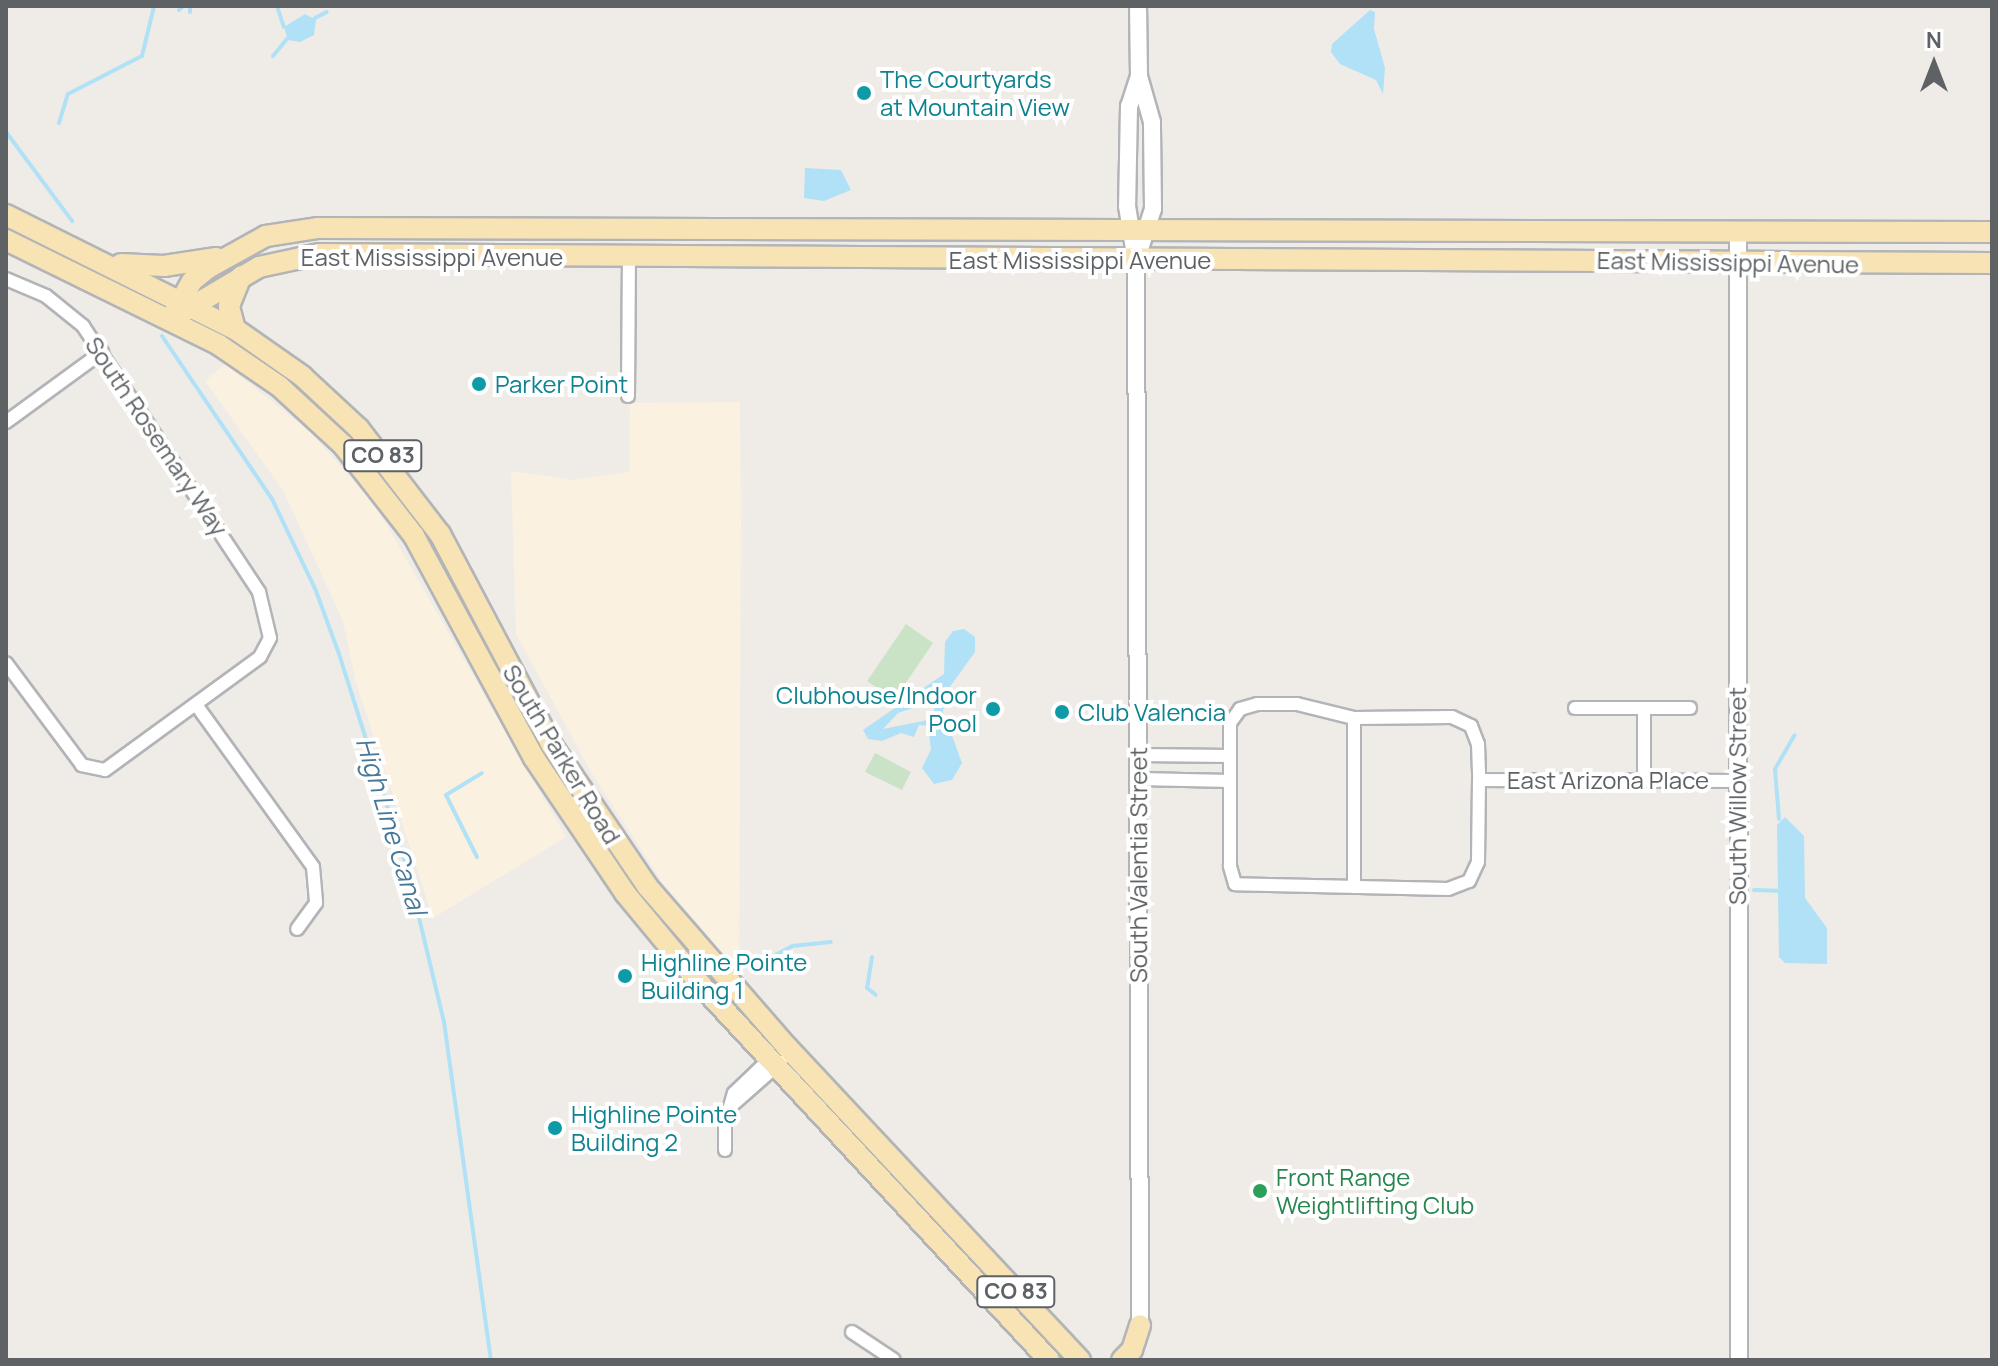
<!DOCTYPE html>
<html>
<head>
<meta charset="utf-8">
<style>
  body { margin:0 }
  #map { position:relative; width:1998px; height:1366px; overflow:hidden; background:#efece7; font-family:Manrope,sans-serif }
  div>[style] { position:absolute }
  .commercial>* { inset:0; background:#fbf1e0 }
  .green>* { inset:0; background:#cae3c6 }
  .water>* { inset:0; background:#b0e1f6 }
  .stream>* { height:4px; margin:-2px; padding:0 2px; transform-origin:2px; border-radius:2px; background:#b0e1f6 }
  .roads { filter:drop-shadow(2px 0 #b2b4b7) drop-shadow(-2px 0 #b2b4b7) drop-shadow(0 2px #b2b4b7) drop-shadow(0 -2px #b2b4b7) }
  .minor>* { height:12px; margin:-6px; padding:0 6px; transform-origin:6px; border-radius:6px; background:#fff }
  .tertiary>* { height:16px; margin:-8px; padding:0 8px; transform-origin:8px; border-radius:8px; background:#fff }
  .primary>* { height:20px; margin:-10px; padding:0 10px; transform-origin:10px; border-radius:10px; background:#f7e3b4 }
  .dots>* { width:22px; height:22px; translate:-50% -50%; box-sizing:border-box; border:4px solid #fff; border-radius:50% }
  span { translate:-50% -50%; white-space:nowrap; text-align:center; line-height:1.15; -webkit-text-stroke:8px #fff; paint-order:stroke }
  .shield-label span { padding:2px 6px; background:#fff; border:2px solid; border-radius:6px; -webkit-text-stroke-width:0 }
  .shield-label { font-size:22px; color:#5e6265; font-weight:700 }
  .culture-label { font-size:24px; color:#0d838f }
  .left { translate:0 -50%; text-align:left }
  .right { translate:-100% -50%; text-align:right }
  .street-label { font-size:24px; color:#5e6265 }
  .leisure-label { font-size:24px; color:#27864d }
  .water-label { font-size:26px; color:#477897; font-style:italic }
  .frame { position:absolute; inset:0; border:8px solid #5e6265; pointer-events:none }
  .north { position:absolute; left:1894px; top:24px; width:80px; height:80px; -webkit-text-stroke:6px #fff; paint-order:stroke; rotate:0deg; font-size:22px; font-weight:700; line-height:32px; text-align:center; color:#5e6265 }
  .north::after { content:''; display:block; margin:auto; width:28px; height:36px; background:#5e6265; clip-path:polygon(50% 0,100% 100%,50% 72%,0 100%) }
</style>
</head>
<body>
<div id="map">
  <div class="commercial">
    <div style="clip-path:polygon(225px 364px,309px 431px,375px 505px,566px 837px,433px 918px,355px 679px,343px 621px,283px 490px,205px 381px)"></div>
    <div style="clip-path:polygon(740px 402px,741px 518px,739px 972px,662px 882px,590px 770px,516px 634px,511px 471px,572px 480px,629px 472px,630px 403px)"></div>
  </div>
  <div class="green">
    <div style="clip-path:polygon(906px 624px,933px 643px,894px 700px,867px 681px)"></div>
    <div style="clip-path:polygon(875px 753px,911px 772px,902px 790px,865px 772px)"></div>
  </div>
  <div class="water">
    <div style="clip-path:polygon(1370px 10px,1375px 12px,1374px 29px,1385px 68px,1383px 94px,1376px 80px,1340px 64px,1331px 52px,1332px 44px)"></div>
    <div style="clip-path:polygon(305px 14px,316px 20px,314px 35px,300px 42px,288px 40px,284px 27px)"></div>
    <div style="clip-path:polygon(805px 168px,841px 170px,851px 190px,824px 201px,804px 198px)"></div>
    <div style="clip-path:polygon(evenodd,964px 629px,975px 637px,975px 652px,947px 691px,943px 711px,962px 763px,952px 780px,934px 784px,922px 768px,931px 749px,928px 726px,919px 725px,914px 737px,901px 733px,882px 741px,868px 739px,863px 730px,944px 674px,945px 642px,953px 631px,964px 629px,929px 693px,936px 696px,933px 719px,883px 729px,898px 713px,919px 706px,929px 693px)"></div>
    <div style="clip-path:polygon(1785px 817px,1804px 836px,1805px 898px,1827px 928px,1827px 964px,1785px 963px,1779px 957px,1777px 825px)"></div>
  </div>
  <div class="stream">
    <div style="left:277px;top:6px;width:22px;rotate:72deg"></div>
    <div style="left:179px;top:10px;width:6px;rotate:-45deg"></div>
    <div style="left:190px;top:12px;width:6px;rotate:-90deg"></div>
    <div style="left:315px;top:18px;width:13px;rotate:-27deg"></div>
    <div style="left:273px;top:56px;width:22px;rotate:-51deg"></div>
    <div style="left:59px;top:123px;width:30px;rotate:-73deg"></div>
    <div style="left:68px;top:94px;width:83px;rotate:-27.2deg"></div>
    <div style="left:142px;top:56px;width:51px;rotate:-76.5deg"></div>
    <div style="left:6px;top:132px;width:111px;rotate:53.4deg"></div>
    <div style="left:162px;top:336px;width:197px;rotate:56deg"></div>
    <div style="left:272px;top:499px;width:102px;rotate:64.4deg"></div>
    <div style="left:316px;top:591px;width:67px;rotate:69.9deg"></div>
    <div style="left:339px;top:654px;width:229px;rotate:72.4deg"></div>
    <div style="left:408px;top:872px;width:154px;rotate:76.5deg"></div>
    <div style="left:444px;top:1022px;width:341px;rotate:82.1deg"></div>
    <div style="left:1779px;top:819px;width:50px;rotate:-94.6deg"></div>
    <div style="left:1775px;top:769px;width:39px;rotate:-60deg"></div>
    <div style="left:477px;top:857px;width:69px;rotate:-116.6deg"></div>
    <div style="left:446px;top:795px;width:42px;rotate:-31.4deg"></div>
    <div style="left:1754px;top:890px;width:25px;rotate:2deg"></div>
    <div style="left:872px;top:957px;width:31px;rotate:99deg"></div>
    <div style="left:867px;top:988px;width:11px;rotate:38deg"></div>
    <div style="left:766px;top:960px;width:30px;rotate:-28deg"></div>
    <div style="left:792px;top:946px;width:39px;rotate:-6deg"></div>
    <div style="left:741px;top:969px;width:21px;rotate:-23deg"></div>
  </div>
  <div class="roads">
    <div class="minor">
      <div style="left:6px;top:279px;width:43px;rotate:23deg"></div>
      <div style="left:46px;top:296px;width:48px;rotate:39deg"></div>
      <div style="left:83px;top:326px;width:319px;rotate:56.5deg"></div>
      <div style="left:259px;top:592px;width:47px;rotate:76.6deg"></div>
      <div style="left:270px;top:638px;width:21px;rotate:118deg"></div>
      <div style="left:260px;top:657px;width:192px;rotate:143.9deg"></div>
      <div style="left:105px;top:770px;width:24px;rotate:-168deg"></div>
      <div style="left:82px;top:765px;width:127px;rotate:-126.7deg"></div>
      <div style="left:628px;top:396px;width:137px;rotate:-89.6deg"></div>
      <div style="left:6px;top:422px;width:119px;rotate:-36.1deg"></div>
      <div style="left:1257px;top:704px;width:40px"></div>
      <div style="left:1297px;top:704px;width:59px;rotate:13.8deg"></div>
      <div style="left:1354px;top:718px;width:98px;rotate:-0.6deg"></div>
      <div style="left:1452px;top:717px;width:21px;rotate:25deg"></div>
      <div style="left:1471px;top:726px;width:19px;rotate:69deg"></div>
      <div style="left:1478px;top:744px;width:36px;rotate:88deg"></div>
      <div style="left:1479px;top:780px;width:82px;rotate:90.7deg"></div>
      <div style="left:1478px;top:862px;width:21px;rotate:115deg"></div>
      <div style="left:1469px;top:881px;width:22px;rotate:159deg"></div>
      <div style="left:1448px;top:889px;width:213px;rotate:-178.7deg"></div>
      <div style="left:1235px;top:884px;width:19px;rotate:-106deg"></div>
      <div style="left:1230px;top:866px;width:143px;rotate:-90deg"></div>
      <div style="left:1230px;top:723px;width:17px;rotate:-54deg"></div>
      <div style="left:1240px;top:709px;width:18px;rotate:-16deg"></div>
      <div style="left:197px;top:706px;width:198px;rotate:54.2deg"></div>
      <div style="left:313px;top:867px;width:36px;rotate:85deg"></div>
      <div style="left:316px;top:903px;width:32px;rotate:126deg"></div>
      <div style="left:1575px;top:708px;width:115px"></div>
      <div style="left:1139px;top:755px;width:91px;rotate:0.6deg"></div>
      <div style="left:1139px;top:779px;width:91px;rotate:1.3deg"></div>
      <div style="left:1479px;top:780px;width:258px;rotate:0.2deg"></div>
      <div style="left:1644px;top:780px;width:72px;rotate:-90deg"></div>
      <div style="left:1354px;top:887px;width:169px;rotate:-90deg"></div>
      <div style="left:730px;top:1107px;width:68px;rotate:-41.4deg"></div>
      <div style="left:725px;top:1150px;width:26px;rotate:-90deg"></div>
      <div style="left:725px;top:1124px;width:32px;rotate:-74deg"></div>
      <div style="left:734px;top:1093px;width:52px;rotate:-43.5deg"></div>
      <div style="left:852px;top:1332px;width:50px;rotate:33.7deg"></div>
    </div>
    <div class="tertiary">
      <div style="left:1139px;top:76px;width:32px;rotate:108deg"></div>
      <div style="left:1129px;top:106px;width:100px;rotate:91.1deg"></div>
      <div style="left:1127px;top:206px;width:56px;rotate:80.7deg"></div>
      <div style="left:1136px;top:261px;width:1064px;rotate:89.78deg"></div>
      <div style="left:1738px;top:231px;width:1129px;rotate:89.95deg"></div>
      <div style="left:1136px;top:261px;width:55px;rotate:-71.9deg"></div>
      <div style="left:1153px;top:209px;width:87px;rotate:-90.7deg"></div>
      <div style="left:1152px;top:122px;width:48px;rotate:-105.8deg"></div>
      <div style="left:1139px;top:76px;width:70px;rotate:-90.8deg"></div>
    </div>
    <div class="primary">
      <div style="left:6px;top:215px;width:256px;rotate:26.5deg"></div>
      <div style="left:235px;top:329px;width:82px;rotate:35deg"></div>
      <div style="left:302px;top:376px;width:78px;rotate:42.9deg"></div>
      <div style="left:359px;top:429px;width:133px;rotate:52.4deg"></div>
      <div style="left:440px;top:534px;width:238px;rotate:62.1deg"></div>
      <div style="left:551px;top:744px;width:171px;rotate:55.9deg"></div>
      <div style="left:647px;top:886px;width:213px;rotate:49deg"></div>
      <div style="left:787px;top:1047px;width:429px;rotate:46.9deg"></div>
      <div style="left:6px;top:240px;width:237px;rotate:26.2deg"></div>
      <div style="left:219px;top:345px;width:73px;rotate:34.3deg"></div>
      <div style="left:279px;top:386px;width:87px;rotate:42.7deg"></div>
      <div style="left:343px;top:445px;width:115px;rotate:52deg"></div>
      <div style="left:414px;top:536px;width:252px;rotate:61.6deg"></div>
      <div style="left:534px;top:758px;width:163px;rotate:56deg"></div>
      <div style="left:625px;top:893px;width:119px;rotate:50.4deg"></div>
      <div style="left:701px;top:985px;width:512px;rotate:47.14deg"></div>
      <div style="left:121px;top:264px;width:43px;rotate:2.7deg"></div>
      <div style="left:164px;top:266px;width:53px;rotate:-8.7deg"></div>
      <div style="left:171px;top:319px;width:43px;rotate:-61.1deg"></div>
      <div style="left:192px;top:281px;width:21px;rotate:-39deg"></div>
      <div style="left:208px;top:268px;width:66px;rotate:-28.9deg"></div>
      <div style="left:266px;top:236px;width:53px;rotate:-8.7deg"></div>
      <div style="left:318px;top:228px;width:1674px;rotate:0.14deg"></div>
      <div style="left:171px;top:319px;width:102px;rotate:-30.6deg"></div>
      <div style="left:259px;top:267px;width:61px;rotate:-12.2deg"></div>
      <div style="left:319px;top:254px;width:1673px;rotate:0.31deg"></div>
      <div style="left:235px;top:329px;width:24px;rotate:-105deg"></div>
      <div style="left:229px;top:306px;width:32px;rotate:-68deg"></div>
      <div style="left:1122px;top:1360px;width:14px;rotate:-45deg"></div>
      <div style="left:1132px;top:1350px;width:26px;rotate:-72deg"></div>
    </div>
  </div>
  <div class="dots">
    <div style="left:864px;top:93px;background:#0f9aa8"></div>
    <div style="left:479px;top:384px;background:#0f9aa8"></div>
    <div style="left:993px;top:709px;background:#0f9aa8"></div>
    <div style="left:1062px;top:712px;background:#0f9aa8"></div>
    <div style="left:625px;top:976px;background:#0f9aa8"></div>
    <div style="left:555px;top:1128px;background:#0f9aa8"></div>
    <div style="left:1260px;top:1191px;background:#2e9e5b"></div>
  </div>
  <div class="shield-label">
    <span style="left:383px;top:456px">CO 83</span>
    <span style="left:1016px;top:1292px">CO 83</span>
  </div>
  <div class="culture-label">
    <span class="left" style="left:880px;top:93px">The Courtyards<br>at Mountain View</span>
    <span class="left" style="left:495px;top:384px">Parker Point</span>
    <span class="right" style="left:977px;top:709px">Clubhouse/Indoor<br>Pool</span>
    <span class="left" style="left:1078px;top:712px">Club Valencia</span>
    <span class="left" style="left:641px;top:976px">Highline Pointe<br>Building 1</span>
    <span class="left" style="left:571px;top:1128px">Highline Pointe<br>Building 2</span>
  </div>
  <div class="street-label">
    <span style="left:432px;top:257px">East Mississippi Avenue</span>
    <span style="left:1080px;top:260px">East Mississippi Avenue</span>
    <span style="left:1728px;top:262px;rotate:1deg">East Mississippi Avenue</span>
    <span style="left:157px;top:436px;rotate:56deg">South Rosemary Way</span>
    <span style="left:562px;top:754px;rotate:59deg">South Parker Road</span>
    <span style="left:1608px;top:780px">East Arizona Place</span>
    <span style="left:1737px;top:796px;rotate:-90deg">South Willow Street</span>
    <span style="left:1138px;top:865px;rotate:-90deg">South Valentia Street</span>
  </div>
  <div class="leisure-label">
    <span class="left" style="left:1276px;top:1191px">Front Range<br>Weightlifting Club</span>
  </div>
  <div class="water-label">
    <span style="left:391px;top:826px;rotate:73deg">High Line Canal</span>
  </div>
  <div class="frame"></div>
  <div class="north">N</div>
</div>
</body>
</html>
